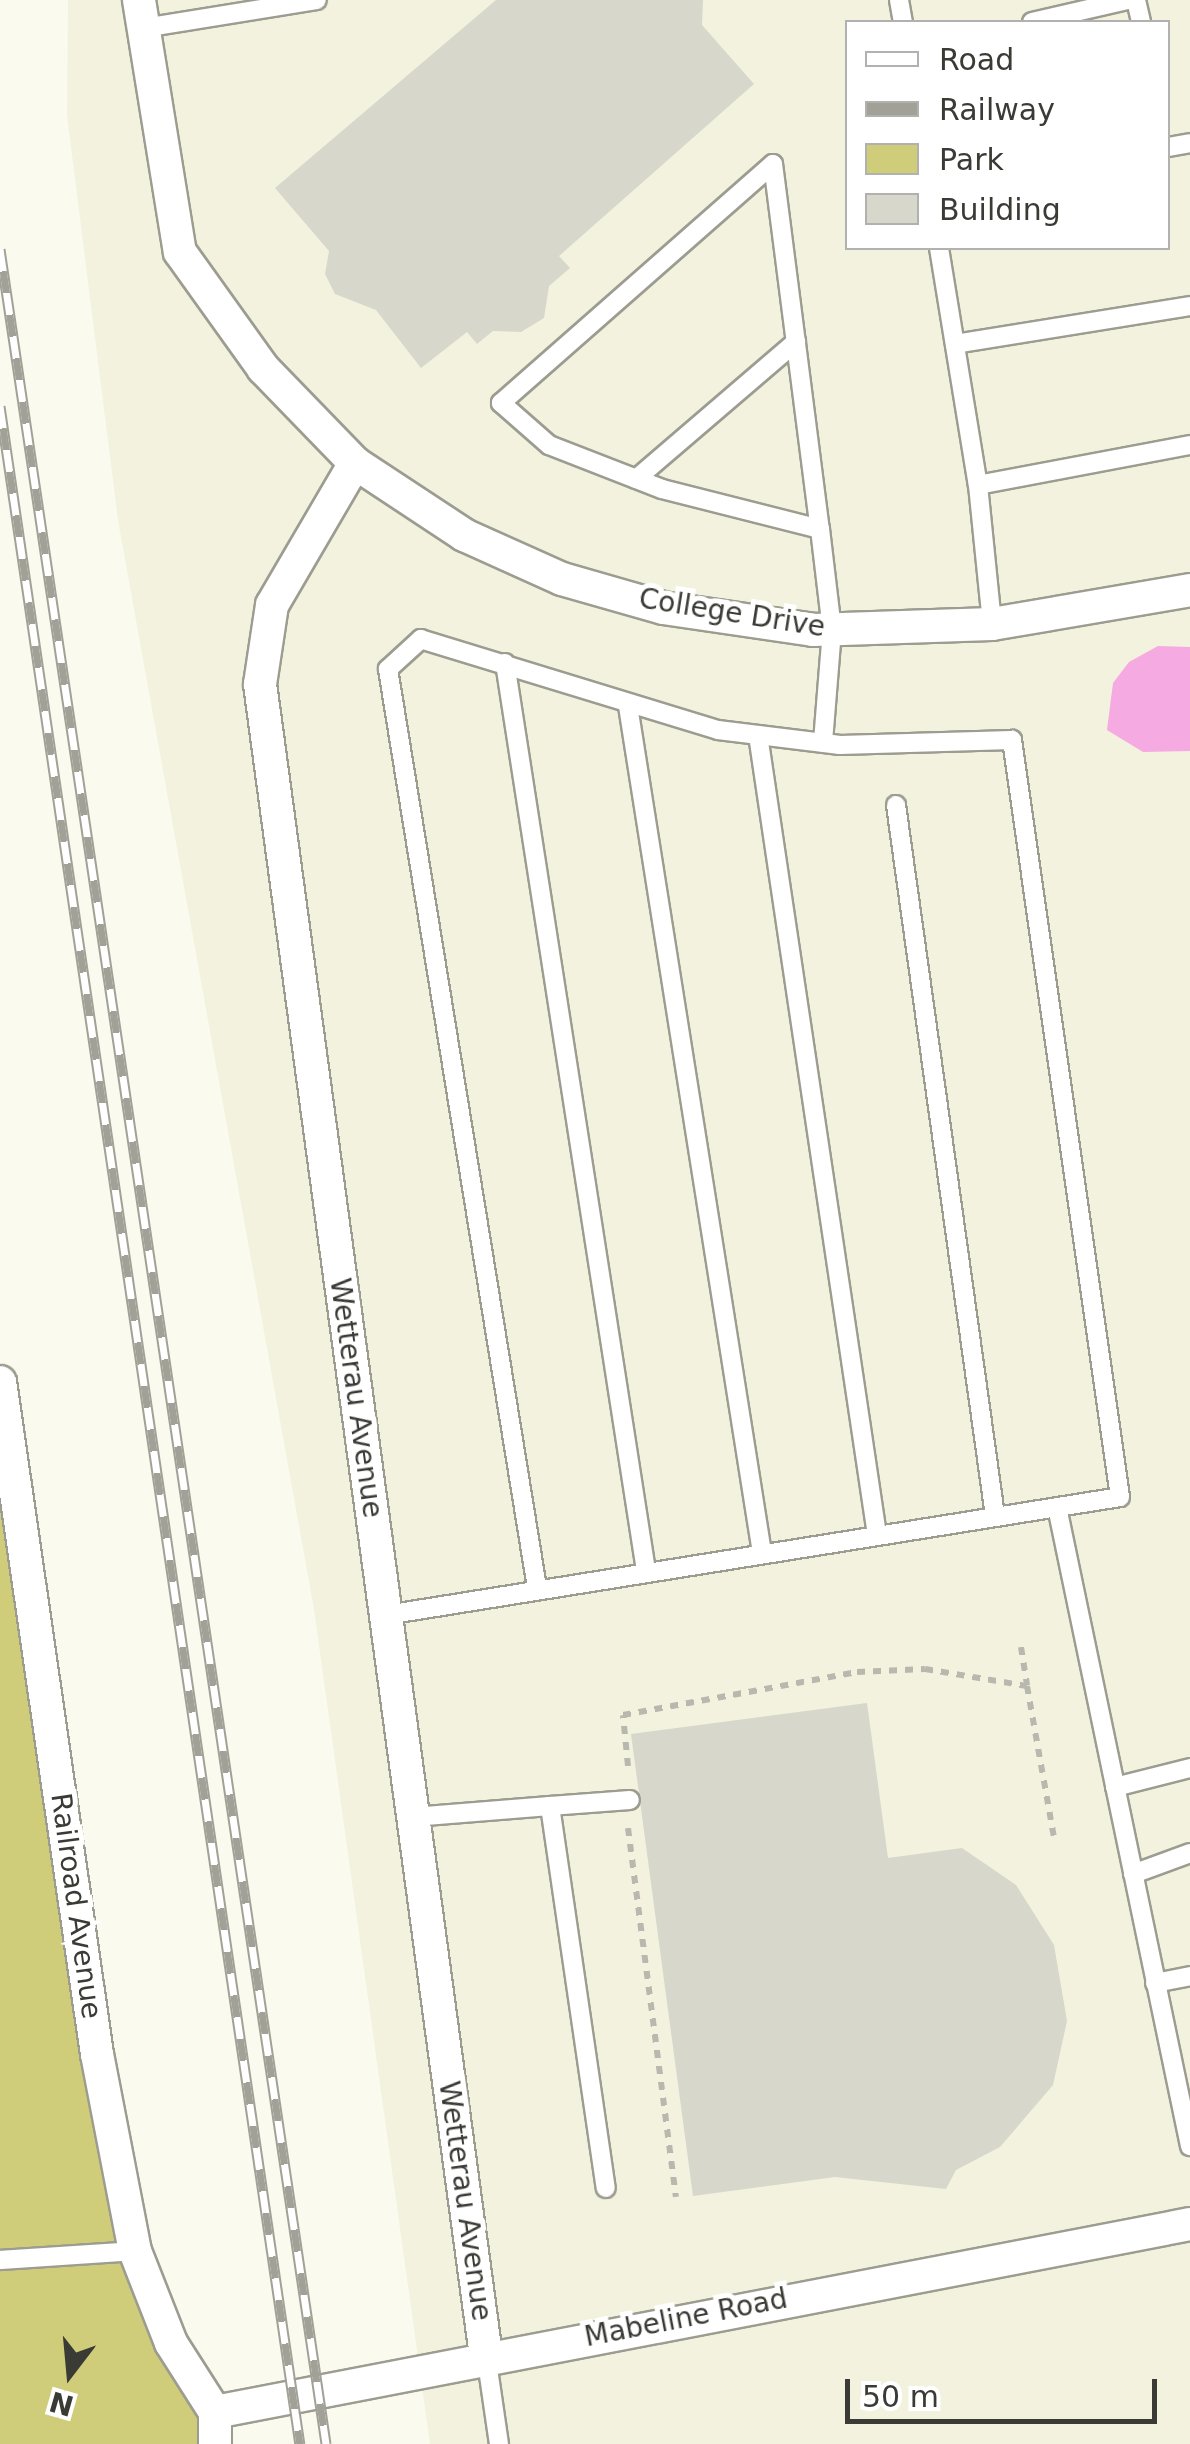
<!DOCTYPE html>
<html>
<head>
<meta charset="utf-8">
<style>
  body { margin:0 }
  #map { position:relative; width:1190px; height:2444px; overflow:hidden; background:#fafaee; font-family:"DejaVu Sans",sans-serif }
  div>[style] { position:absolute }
  .built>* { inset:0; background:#f2f2de }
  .green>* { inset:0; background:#d0cd7a }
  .water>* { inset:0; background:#f5aae1 }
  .building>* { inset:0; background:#d7d7cb }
  .path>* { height:6px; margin-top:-3px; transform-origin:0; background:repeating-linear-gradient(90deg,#b8b8af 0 8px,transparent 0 16px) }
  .roads { filter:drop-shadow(2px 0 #9c9c90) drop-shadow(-2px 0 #9c9c90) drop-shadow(0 2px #9c9c90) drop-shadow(0 -2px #9c9c90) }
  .service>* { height:18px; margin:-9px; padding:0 9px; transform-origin:9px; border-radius:9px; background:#fff }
  .minor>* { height:32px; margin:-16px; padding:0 16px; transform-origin:16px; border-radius:16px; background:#fff }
  .rail>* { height:11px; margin-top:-5.5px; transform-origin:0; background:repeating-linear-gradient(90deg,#fff 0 22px,#a1a198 0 44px); box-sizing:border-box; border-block:2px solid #a1a198 }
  span { translate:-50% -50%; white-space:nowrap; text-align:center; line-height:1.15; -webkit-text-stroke:10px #fff; paint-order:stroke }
  .street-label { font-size:28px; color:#3b3b36 }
  .legend { position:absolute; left:845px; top:20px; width:325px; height:230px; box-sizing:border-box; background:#fff; border:2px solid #b1b1af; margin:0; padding:12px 18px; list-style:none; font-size:30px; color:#3b3b36 }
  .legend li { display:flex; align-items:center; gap:20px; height:50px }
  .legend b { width:50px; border:2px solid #b1b1af }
  .north { position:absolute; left:20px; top:2324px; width:100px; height:100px; -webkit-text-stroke:8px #fff; paint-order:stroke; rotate:196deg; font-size:28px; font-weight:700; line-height:40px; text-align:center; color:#3b3b36 }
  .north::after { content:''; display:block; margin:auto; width:35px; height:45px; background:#3b3b36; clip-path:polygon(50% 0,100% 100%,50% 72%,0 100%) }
  .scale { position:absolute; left:845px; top:2379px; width:312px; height:45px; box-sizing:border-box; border:5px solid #3b3b36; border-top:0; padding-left:12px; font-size:30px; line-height:35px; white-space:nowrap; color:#3b3b36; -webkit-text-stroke:8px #fff; paint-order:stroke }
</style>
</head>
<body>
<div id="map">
  <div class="built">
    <div style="clip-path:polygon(evenodd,68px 0,1190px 0,1190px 2444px,430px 2444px,314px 1609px,118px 520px,67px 115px,68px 0,848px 22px,1168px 22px,1168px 248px,848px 248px,848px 22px)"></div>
  </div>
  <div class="green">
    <div style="clip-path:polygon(0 1382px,135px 2250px,215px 2444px,0 2444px)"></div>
  </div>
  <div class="water">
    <div style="clip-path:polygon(1158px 646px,1190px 647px,1190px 751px,1143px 752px,1107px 730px,1113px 683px,1129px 662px)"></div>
  </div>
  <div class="building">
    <div style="clip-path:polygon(496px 0,703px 0,702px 25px,754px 84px,559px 256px,570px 268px,549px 286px,544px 318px,521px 332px,493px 331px,477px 344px,467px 332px,421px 368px,376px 310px,335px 294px,325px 274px,329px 251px,275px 188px)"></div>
    <div style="clip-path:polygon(867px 1703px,888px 1858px,962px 1848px,1016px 1885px,1054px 1945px,1067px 2021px,1053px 2085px,1000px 2147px,956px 2170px,946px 2189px,835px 2177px,693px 2196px,631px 1734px)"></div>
  </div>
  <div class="path">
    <div style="left:1021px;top:1647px;width:39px;rotate:81deg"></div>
    <div style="left:628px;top:1766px;width:51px;rotate:-95.6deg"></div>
    <div style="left:623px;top:1715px;width:238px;rotate:-10.4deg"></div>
    <div style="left:857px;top:1672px;width:68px;rotate:-2.5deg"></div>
    <div style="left:925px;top:1669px;width:103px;rotate:9.5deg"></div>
    <div style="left:1027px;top:1686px;width:153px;rotate:79.9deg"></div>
    <div style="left:628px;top:1828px;width:372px;rotate:82.6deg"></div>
  </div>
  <div class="roads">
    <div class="service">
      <div style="left:899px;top:0;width:22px;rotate:80deg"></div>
      <div style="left:1136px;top:0;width:23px;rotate:77deg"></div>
      <div style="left:1032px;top:22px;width:98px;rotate:-13deg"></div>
      <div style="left:144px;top:28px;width:175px;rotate:-9.2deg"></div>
      <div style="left:1168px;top:147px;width:22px;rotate:-10deg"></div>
      <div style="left:939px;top:248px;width:240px;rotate:80.7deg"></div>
      <div style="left:978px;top:485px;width:216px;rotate:-10.7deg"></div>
      <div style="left:955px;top:344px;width:238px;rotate:-9.2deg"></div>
      <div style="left:636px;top:479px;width:211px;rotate:-40.6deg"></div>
      <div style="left:978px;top:485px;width:140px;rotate:84.2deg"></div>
      <div style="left:820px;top:529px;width:163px;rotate:-165.8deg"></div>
      <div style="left:662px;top:489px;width:121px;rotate:-158.7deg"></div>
      <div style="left:549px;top:445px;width:64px;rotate:-138.8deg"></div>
      <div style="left:501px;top:403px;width:362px;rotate:-41.3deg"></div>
      <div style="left:773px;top:164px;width:368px;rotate:82.7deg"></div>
      <div style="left:820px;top:529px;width:102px;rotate:83.2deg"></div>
      <div style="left:832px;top:630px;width:113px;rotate:94.6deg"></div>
      <div style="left:505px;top:663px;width:919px;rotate:81.17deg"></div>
      <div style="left:628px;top:706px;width:858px;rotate:81.01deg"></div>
      <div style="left:758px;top:735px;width:809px;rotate:81.54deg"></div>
      <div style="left:896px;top:805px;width:718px;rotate:82.07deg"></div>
      <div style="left:1057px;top:1507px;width:653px;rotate:78.24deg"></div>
      <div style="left:386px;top:1615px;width:743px;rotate:-9.13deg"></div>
      <div style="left:1120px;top:1497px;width:765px;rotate:-98.12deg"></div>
      <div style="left:1012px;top:740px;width:172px;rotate:178.3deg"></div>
      <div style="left:840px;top:745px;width:123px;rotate:-173deg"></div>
      <div style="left:718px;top:730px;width:311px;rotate:-163deg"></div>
      <div style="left:421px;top:639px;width:45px;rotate:137.7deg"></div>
      <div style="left:388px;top:669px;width:931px;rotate:80.79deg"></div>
      <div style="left:1115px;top:1787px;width:77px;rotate:-14.2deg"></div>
      <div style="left:550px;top:1806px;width:80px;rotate:-4.3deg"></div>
      <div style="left:413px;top:1817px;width:137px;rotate:-4.6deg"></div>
      <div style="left:550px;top:1806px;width:386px;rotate:81.7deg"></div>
      <div style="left:1133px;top:1874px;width:61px;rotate:-20.2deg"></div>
      <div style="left:1155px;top:1983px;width:36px;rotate:-11deg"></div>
      <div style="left:0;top:2260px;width:135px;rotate:-3.8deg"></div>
      <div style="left:486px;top:2355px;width:90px;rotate:81.7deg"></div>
    </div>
    <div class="minor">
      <div style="left:139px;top:0;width:255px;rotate:80.8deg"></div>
      <div style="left:180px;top:252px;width:143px;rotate:54.4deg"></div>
      <div style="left:263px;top:368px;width:132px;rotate:45.9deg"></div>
      <div style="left:355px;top:463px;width:131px;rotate:33.4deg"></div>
      <div style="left:464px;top:535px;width:107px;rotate:24.2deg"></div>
      <div style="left:562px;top:579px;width:105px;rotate:16deg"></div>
      <div style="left:663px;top:608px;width:152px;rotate:8.3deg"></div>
      <div style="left:813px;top:630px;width:179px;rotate:-1.9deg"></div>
      <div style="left:992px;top:624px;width:201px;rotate:-9.7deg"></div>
      <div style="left:355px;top:463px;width:164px;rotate:120.3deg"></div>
      <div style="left:272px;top:605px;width:80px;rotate:98.6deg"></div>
      <div style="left:260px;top:684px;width:1686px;rotate:82.3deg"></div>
      <div style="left:0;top:1382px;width:679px;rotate:81.79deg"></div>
      <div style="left:97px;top:2054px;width:201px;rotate:79.1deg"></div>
      <div style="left:135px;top:2251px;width:99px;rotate:68.6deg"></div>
      <div style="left:171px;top:2343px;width:82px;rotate:57.5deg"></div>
      <div style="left:215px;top:2412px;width:993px;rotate:-10.91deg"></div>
      <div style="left:215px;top:2412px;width:32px;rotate:90deg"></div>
    </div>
  </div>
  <div class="rail">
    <div style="left:0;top:249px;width:2219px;rotate:81.55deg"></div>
    <div style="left:0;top:406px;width:2060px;rotate:81.63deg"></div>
  </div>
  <div class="street-label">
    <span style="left:732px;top:613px;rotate:9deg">College Drive</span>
    <span style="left:356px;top:1398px;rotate:82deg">Wetterau Avenue</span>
    <span style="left:76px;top:1906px;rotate:82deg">Railroad Avenue</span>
    <span style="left:465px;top:2201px;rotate:82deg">Wetterau Avenue</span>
    <span style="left:686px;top:2318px;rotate:-11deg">Mabeline Road</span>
  </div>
  <ul class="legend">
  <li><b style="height:12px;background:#fff"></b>Road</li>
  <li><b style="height:12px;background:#a1a198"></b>Railway</li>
  <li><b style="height:28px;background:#d0cd7a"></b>Park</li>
  <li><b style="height:28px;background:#d7d7cb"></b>Building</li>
  </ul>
  <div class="north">N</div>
  <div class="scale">50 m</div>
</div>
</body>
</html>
